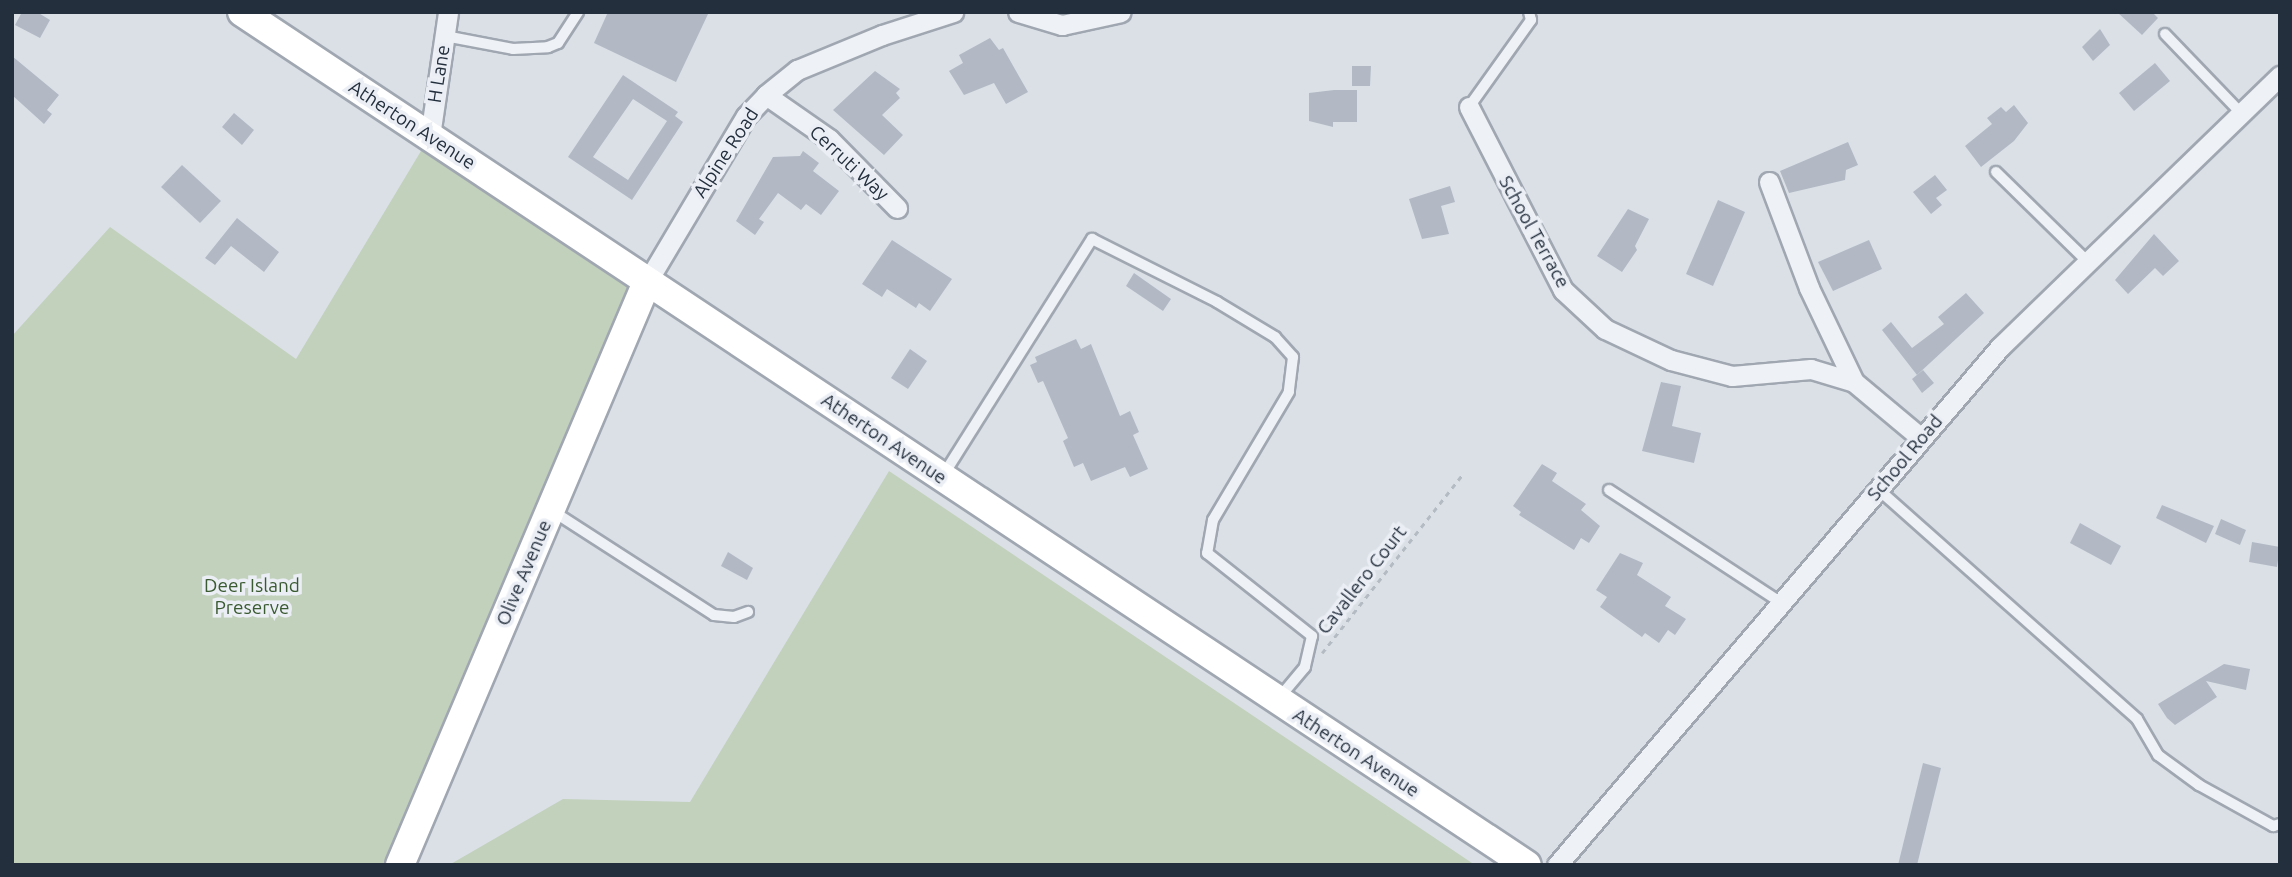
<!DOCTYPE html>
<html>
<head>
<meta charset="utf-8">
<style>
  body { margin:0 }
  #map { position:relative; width:2292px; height:877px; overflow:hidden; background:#dbe0e7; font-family:Ubuntu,sans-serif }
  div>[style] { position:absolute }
  .green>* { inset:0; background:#c2d1bc }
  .building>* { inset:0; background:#b2b9c4 }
  .path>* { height:2.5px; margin-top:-1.25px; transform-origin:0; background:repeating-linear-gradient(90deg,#b5bbc2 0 5px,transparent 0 10px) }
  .roads { filter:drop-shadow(2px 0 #a0a7b1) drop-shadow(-2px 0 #a0a7b1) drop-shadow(0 2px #a0a7b1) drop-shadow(0 -2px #a0a7b1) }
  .lane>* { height:10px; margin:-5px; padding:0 5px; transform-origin:5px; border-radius:5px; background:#eef1f5 }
  .street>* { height:19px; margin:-9.5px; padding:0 9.5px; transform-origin:9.5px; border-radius:9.5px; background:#eef1f5 }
  .secondary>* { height:28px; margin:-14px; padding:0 14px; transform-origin:14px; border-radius:14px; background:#fff }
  span { translate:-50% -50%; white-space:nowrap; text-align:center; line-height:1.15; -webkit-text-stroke:7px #ebeff5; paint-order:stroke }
  .street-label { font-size:19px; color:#242f3e }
  .park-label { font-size:19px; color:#3a5a31 }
  .frame { position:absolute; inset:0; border:14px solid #242f3e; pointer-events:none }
</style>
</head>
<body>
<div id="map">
  <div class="green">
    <div style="clip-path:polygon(430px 136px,647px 282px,400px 865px,12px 865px,12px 336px,110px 227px,296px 359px)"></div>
    <div style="clip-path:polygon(889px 471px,1475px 865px,449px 865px,563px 799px,690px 802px)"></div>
  </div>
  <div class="building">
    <div style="clip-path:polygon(22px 12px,37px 12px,50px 20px,40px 38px,15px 25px)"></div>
    <div style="clip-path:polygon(608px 12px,709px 12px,676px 82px,594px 43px)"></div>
    <div style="clip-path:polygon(2117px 12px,2152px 12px,2158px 18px,2142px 35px)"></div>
    <div style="clip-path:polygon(2100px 29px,2110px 45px,2093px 61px,2082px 47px)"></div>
    <div style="clip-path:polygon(990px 38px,999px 50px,1003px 48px,1028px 92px,1006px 104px,994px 83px,964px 95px,949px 71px,963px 63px,959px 55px)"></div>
    <div style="clip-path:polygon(12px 56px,59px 95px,47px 110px,52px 114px,44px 124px,12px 95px)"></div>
    <div style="clip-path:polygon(2155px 63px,2170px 81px,2134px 111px,2119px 93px)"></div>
    <div style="clip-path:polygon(1352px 66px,1371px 66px,1370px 86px,1352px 86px)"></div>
    <div style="clip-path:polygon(875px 71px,900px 89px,896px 93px,900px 98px,882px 115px,903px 135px,884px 155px,833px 110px)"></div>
    <div style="clip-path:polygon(evenodd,623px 75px,678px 112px,675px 116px,683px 122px,632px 200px,568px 157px,623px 75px,633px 99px,667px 121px,628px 180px,593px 157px,633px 99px)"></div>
    <div style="clip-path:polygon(1334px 90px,1357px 90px,1357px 122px,1333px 122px,1333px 127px,1309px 121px,1309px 93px)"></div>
    <div style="clip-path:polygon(2014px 105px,2028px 123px,2014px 141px,1981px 167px,1965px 146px,1992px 124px,1987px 118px,2001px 107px,2006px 112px)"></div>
    <div style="clip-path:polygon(234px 113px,254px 130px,242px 145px,222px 127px)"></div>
    <div style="clip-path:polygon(1848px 142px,1858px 165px,1846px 170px,1845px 180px,1789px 193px,1780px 171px)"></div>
    <div style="clip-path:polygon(803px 151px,819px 163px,813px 171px,839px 191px,821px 215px,806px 204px,801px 210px,778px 193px,759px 219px,764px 222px,755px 235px,736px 221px,773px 157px,800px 156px)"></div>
    <div style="clip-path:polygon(182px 165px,221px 201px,200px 223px,161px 187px)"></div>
    <div style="clip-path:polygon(1935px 175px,1947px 190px,1936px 198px,1942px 205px,1931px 214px,1913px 192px)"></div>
    <div style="clip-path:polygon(1450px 186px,1455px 202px,1441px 206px,1449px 234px,1422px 239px,1409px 199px)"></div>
    <div style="clip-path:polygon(1718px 200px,1745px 212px,1713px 286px,1686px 274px)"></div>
    <div style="clip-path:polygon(1628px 209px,1649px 219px,1635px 246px,1637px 250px,1622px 272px,1597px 256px)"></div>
    <div style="clip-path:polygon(237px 218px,279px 252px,264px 272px,231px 246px,215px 265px,205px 258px)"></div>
    <div style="clip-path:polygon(2154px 234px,2179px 261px,2163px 276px,2155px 268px,2128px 294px,2115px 280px)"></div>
    <div style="clip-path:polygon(892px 240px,952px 279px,930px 311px,919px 303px,916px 308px,887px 289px,882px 297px,862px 284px)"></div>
    <div style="clip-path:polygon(1869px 240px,1882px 269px,1833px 291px,1818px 262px)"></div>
    <div style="clip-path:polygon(1134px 273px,1171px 299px,1163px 311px,1126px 286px)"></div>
    <div style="clip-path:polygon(1966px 293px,1984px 313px,1917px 375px,1882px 330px,1891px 322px,1912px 348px,1944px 324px,1938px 317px)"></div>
    <div style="clip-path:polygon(1076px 339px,1081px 349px,1091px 344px,1120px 416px,1130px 411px,1139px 432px,1133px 435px,1148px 469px,1130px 477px,1125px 467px,1091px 481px,1083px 463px,1074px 467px,1063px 441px,1068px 438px,1043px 381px,1038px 383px,1030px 365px,1037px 362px,1035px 357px)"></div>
    <div style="clip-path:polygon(910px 349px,927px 361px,908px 389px,891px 378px)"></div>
    <div style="clip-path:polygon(1923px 370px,1934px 383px,1922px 393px,1912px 379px)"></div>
    <div style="clip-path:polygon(1661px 382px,1681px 386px,1672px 426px,1701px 433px,1694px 463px,1642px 451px)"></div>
    <div style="clip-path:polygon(1542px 464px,1557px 473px,1552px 481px,1586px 504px,1581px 510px,1600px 526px,1589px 543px,1581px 538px,1574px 550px,1519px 515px,1521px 512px,1513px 506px)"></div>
    <div style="clip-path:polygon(2162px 505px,2214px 526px,2206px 543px,2156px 518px)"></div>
    <div style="clip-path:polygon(2221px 519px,2246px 530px,2240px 545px,2215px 534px)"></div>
    <div style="clip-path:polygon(2080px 523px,2121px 546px,2111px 565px,2070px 543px)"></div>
    <div style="clip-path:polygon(2252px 542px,2280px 547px,2277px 567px,2249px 562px)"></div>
    <div style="clip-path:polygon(728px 552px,753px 568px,747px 580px,721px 566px)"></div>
    <div style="clip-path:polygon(1620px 553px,1643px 563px,1637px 575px,1671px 597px,1665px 606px,1686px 619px,1675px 635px,1668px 630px,1659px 643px,1645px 633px,1642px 637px,1600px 607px,1607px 597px,1596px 590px)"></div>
    <div style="clip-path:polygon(2224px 664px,2250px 669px,2246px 690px,2206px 681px,2217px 697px,2175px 725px,2167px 718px,2158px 704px)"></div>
    <div style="clip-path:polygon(1923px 763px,1941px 768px,1917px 865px,1898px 865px)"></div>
  </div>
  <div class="path">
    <div style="left:1322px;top:653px;width:228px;rotate:-51.8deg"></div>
  </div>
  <div class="roads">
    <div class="lane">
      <div style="left:2165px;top:34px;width:110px;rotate:46.1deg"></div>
      <div style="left:445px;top:36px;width:69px;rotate:10.8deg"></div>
      <div style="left:513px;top:49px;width:35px;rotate:-3deg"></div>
      <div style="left:548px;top:47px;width:11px;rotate:-22deg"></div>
      <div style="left:558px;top:43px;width:37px;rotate:-57deg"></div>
      <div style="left:1469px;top:107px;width:107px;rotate:-54.5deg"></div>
      <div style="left:1531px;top:20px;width:8px;rotate:-104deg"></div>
      <div style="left:1996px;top:172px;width:126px;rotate:44.4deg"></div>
      <div style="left:944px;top:474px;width:278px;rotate:-57.8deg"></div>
      <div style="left:1092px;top:239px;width:140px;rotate:26.7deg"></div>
      <div style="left:1217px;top:302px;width:68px;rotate:31.1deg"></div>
      <div style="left:1275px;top:337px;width:27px;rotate:48deg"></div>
      <div style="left:1293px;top:357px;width:35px;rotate:97deg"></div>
      <div style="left:1289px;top:392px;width:149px;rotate:120.7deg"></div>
      <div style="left:1213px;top:520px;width:34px;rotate:100deg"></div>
      <div style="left:1207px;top:553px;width:134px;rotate:38.3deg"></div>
      <div style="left:1312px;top:636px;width:32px;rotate:103deg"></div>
      <div style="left:1305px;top:667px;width:39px;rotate:130deg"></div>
      <div style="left:1878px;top:489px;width:346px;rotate:41.6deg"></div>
      <div style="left:2137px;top:719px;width:42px;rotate:59.7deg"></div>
      <div style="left:2158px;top:755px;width:51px;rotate:36.2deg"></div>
      <div style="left:2199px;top:785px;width:85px;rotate:29deg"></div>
      <div style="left:2273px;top:826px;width:7px;rotate:-16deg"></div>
      <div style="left:1609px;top:490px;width:207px;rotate:33.2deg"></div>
      <div style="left:551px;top:510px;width:194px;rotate:32.8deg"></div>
      <div style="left:714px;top:615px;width:20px;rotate:6deg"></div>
      <div style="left:734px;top:617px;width:15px;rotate:-20deg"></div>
    </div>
    <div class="street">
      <div style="left:1018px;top:12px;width:46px;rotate:16.5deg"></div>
      <div style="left:1062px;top:25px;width:60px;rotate:-12.4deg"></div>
      <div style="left:766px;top:95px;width:77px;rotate:34.9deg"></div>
      <div style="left:829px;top:139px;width:97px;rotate:45.4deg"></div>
      <div style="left:1469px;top:107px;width:206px;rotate:62.8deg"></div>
      <div style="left:1563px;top:290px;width:57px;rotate:42.9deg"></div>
      <div style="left:1605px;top:329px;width:73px;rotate:25.2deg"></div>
      <div style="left:1671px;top:360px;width:63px;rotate:14.7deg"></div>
      <div style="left:1732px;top:376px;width:79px;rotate:-5.1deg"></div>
      <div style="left:1811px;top:369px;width:45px;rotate:16.8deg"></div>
      <div style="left:1854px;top:382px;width:87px;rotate:39.9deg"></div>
      <div style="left:430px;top:136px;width:125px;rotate:-81.7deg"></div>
      <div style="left:1769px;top:182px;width:113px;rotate:69.3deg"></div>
      <div style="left:1809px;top:288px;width:104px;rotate:64.4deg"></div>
      <div style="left:647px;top:282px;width:193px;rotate:-59.2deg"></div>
      <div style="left:746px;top:116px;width:29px;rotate:-46deg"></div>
      <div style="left:766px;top:95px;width:40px;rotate:-39deg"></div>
      <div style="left:797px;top:70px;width:92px;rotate:-22.4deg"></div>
      <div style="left:882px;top:35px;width:75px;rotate:-17.9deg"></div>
      <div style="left:1557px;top:865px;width:682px;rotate:-49.46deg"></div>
      <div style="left:2000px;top:347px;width:390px;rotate:-44.1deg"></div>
    </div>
    <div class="secondary">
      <div style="left:242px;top:12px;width:1542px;rotate:33.58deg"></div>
      <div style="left:400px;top:865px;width:633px;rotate:-67.04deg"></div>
    </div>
  </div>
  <div class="street-label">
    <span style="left:439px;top:74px;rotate:-81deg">H Lane</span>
    <span style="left:412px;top:125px;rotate:33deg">Atherton Avenue</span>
    <span style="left:726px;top:153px;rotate:-57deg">Alpine Road</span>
    <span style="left:849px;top:163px;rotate:43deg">Cerruti Way</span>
    <span style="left:1534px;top:232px;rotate:61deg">School Terrace</span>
    <span style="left:884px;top:439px;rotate:34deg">Atherton Avenue</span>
    <span style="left:1905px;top:458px;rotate:-50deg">School Road</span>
    <span style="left:524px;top:573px;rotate:-67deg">Olive Avenue</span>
    <span style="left:1362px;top:580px;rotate:-52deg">Cavallero Court</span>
    <span style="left:1356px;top:753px;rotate:33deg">Atherton Avenue</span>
  </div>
  <div class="park-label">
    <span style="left:252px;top:597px">Deer Island<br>Preserve</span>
  </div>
  <div class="frame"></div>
</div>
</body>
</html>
